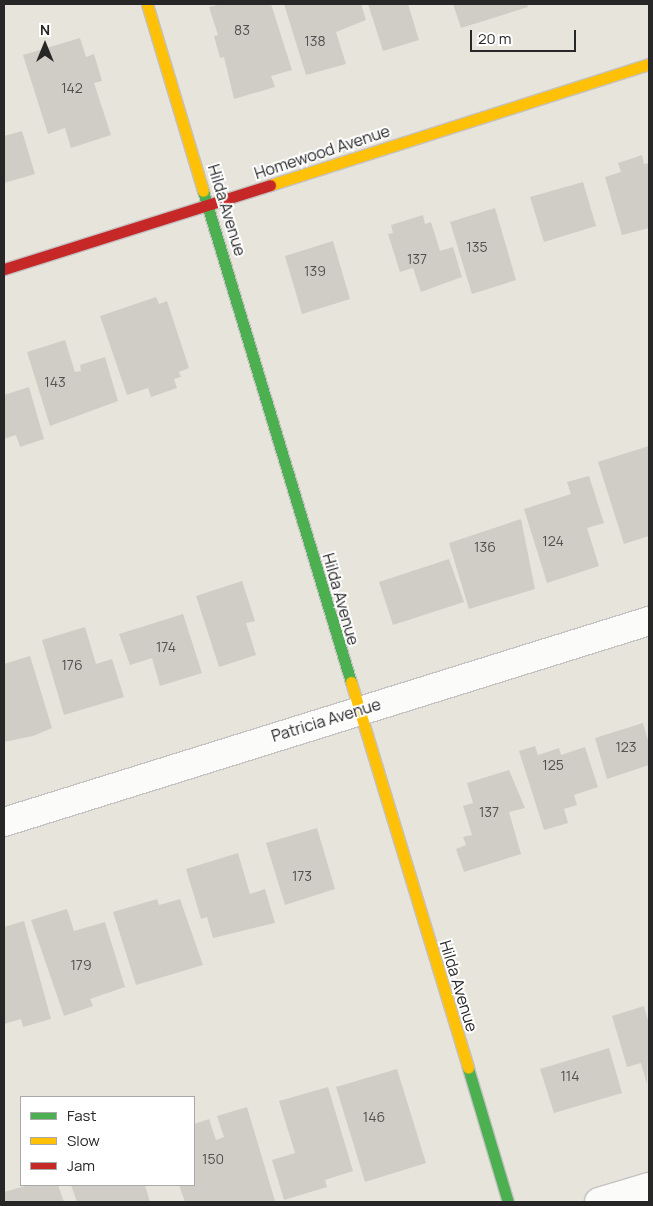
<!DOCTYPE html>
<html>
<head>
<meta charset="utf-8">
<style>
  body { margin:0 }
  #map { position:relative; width:653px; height:1206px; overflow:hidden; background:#e7e4dc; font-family:Manrope,sans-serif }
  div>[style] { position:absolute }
  .building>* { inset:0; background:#d0cdc7 }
  .roads { filter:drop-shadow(1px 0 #c4c2c2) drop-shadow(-1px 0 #c4c2c2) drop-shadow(0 1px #c4c2c2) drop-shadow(0 -1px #c4c2c2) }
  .street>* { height:28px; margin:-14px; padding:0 14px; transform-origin:14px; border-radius:14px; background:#fbfbfa }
  .fast>* { height:11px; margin:-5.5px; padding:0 5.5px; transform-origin:5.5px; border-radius:5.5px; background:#4caf50 }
  .slow>* { height:11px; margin:-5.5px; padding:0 5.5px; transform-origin:5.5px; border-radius:5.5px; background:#ffc107 }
  .jam>* { height:11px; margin:-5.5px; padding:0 5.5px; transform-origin:5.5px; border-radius:5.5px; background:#c62828 }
  span { translate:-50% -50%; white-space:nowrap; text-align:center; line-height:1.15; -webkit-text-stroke:4px #fff; paint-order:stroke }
  .number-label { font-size:14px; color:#525150 }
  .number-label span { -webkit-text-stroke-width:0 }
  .street-label { font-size:16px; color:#272727 }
  .frame { position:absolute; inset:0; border:5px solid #272727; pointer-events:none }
  .legend { position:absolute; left:20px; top:1096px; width:175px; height:90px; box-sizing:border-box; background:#fff; border:1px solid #a9a9a9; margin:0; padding:6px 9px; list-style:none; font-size:15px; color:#272727 }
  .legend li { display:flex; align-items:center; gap:10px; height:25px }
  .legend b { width:25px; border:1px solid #a9a9a9 }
  .north { position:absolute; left:20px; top:20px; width:50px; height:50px; -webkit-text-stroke:4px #fff; paint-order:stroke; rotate:0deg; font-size:14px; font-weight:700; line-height:20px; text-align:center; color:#272727 }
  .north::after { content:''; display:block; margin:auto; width:18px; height:22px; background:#272727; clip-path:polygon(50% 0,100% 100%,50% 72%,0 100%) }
  .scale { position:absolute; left:470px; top:30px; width:106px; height:22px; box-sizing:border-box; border:2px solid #272727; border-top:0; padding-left:6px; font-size:15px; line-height:18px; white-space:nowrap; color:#272727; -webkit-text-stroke:4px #fff; paint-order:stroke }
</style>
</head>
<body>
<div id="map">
  <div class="building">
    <div style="clip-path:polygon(221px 4px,271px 4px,292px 70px,271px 76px,275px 87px,234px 99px,224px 57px,220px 58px,214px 36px,218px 35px,209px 7px)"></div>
    <div style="clip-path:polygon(284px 4px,361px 4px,366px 20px,336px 32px,346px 64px,306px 75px)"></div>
    <div style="clip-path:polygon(368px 4px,408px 4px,419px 40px,383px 51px)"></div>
    <div style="clip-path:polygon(453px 4px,527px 4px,528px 7px,461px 28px)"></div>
    <div style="clip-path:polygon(80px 38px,86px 57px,94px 54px,102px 81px,94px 83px,111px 135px,71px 148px,65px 128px,48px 134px,23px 55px)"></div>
    <div style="clip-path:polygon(22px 131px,35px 174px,4px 183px,4px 136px)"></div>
    <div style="clip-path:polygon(642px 155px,644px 164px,649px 163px,649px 228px,622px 235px,605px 177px,621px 172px,618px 163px)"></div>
    <div style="clip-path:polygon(583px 182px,596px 226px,544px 242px,530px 197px)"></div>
    <div style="clip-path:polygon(495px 208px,516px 280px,472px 294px,450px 222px)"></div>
    <div style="clip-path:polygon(423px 215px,425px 224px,431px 222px,440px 251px,453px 247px,462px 277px,421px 292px,413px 268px,400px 272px,388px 234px,393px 233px,391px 225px)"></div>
    <div style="clip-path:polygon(333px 241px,350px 299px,302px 314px,285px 256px)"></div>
    <div style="clip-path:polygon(156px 297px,159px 304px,167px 301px,189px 368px,179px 372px,181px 377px,174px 379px,177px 388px,151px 397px,148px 388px,127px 395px,100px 316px)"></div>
    <div style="clip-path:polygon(65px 340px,75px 372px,81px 371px,80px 365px,105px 357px,118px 401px,50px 426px,27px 352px)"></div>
    <div style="clip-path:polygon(29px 387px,44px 439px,20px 447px,16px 435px,4px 439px,4px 395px)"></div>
    <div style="clip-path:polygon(649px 446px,649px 536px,624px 544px,598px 462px)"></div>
    <div style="clip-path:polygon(589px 476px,604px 523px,587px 528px,599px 566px,547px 583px,524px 509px,571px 494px,567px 482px)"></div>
    <div style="clip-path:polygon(521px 519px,535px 589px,469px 609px,449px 543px)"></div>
    <div style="clip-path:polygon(449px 559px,464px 602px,393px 625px,379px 582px)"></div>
    <div style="clip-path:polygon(242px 581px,255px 621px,246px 623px,256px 655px,219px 667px,196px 596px)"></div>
    <div style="clip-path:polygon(183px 614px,202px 673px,160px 686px,152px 658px,130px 665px,119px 634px)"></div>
    <div style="clip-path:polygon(85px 627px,96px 664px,112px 659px,124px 697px,64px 715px,42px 640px)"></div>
    <div style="clip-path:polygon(30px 656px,52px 728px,33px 736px,4px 742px,4px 664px)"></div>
    <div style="clip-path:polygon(643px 723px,649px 744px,649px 765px,607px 779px,595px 738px)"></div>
    <div style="clip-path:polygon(535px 746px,538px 755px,559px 748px,561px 755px,585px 747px,598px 787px,574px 795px,577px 805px,564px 809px,568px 823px,544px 830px,519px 751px)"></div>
    <div style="clip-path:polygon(509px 770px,525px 808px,509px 812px,521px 854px,464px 872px,456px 849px,466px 845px,463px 837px,472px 835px,463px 806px,473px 803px,467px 783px)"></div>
    <div style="clip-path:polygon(317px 828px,335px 889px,285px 905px,266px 843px)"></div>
    <div style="clip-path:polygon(238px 853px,250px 894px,265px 889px,275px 923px,213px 938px,207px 917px,201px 919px,186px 869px)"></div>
    <div style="clip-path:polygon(157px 899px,159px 905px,180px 899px,203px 965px,136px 985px,113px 912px)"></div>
    <div style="clip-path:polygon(67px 909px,74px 931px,105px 922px,125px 987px,90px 999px,93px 1006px,64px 1016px,31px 920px)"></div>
    <div style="clip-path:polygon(24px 921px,51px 1019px,23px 1027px,21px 1019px,4px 1024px,4px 927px)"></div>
    <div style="clip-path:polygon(644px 1006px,649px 1024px,647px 1084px,641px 1063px,627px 1067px,612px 1016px)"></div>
    <div style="clip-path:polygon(609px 1048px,622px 1093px,554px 1113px,540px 1069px)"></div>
    <div style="clip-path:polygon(397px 1069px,426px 1163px,365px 1182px,336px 1087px)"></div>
    <div style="clip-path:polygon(328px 1087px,353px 1171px,325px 1180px,327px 1187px,284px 1200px,272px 1160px,295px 1153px,279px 1101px)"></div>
    <div style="clip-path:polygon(247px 1107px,275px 1201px,185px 1202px,179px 1185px,194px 1185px,194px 1124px,209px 1119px,216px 1140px,224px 1137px,217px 1116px)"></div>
    <div style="clip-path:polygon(29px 1185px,58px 1185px,64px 1202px,4px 1202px,4px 1192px)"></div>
    <div style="clip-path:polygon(71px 1185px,145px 1185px,150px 1202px,77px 1202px)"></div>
  </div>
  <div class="roads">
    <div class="street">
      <div style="left:4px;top:822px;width:676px;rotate:-17.31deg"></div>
      <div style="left:599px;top:1202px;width:52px;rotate:-16.7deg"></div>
    </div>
    <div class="fast">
      <div style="left:203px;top:191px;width:513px;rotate:73.23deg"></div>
      <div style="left:468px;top:1068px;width:140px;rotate:73.4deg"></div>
    </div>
    <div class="slow">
      <div style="left:147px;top:4px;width:195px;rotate:73.3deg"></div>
      <div style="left:270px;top:185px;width:398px;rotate:-17.7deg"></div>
      <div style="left:351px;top:682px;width:403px;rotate:73.1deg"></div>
    </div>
    <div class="jam">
      <div style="left:4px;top:269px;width:279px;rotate:-17.5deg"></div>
    </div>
  </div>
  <div class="number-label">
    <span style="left:242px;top:30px">83</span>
    <span style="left:315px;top:41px">138</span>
    <span style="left:72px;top:88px">142</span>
    <span style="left:477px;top:247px">135</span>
    <span style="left:417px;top:259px">137</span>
    <span style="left:315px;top:271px">139</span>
    <span style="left:55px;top:382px">143</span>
    <span style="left:553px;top:541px">124</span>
    <span style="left:485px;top:547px">136</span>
    <span style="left:166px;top:647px">174</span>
    <span style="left:72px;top:665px">176</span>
    <span style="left:626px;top:747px">123</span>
    <span style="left:553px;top:765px">125</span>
    <span style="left:489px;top:812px">137</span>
    <span style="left:302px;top:876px">173</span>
    <span style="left:81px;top:965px">179</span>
    <span style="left:570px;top:1076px">114</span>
    <span style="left:374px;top:1117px">146</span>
    <span style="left:213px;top:1159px">150</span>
  </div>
  <div class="street-label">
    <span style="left:322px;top:152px;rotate:-18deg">Homewood Avenue</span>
    <span style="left:227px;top:210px;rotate:73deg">Hilda Avenue</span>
    <span style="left:341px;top:599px;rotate:74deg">Hilda Avenue</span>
    <span style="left:326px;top:720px;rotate:-17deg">Patricia Avenue</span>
    <span style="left:459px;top:986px;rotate:73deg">Hilda Avenue</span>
  </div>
  <div class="frame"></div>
  <ul class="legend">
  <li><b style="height:6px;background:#4caf50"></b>Fast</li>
  <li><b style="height:6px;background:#ffc107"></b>Slow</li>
  <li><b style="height:6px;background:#c62828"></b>Jam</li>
  </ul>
  <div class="north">N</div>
  <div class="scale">20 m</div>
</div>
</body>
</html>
